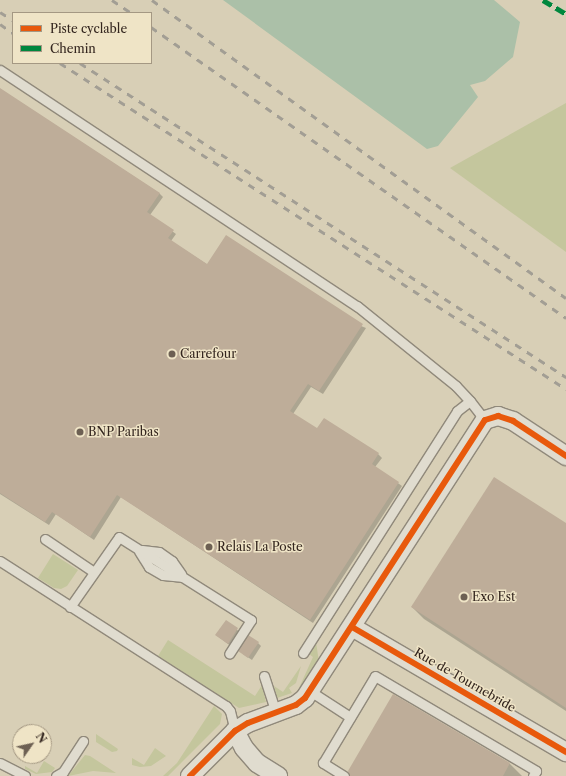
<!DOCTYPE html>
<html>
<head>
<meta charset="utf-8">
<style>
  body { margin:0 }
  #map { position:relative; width:566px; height:776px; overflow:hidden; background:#d8cfb6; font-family:"Libre Caslon Text",serif }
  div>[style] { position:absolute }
  .green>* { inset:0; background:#c4c69d }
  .water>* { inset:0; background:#abc0a8 }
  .shadow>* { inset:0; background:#0003 }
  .building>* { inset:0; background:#bead99 }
  .roads { filter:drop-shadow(1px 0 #90897b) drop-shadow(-1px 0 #90897b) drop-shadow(0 1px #90897b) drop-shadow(0 -1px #90897b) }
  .lane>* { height:9px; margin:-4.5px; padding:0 4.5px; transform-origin:4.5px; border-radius:4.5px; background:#e0dccf }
  .street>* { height:18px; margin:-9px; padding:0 9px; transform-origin:9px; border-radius:9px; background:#e0dccf }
  .rail>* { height:3px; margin-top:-1.5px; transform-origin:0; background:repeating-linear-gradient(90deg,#a29e94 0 7px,transparent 0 14px) }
  .quiet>* { height:5px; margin-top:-2.5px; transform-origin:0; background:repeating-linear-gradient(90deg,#00873e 0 10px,transparent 0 15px) }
  .cycleway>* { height:6px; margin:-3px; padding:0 3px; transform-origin:3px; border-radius:3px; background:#e8590c }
  .dots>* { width:11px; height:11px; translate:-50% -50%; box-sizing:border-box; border:2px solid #efe4c6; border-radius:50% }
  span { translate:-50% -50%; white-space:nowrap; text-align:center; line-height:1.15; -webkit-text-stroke:3px #efe4c6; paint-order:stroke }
  .poi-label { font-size:12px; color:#33251e }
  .left { translate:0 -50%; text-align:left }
  .street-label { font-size:12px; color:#33251e }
  .legend { position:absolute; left:12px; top:12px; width:140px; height:52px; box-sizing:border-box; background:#efe4c6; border:1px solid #a49883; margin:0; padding:5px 7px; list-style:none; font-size:12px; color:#33251e }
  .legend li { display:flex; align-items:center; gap:8px; height:20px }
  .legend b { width:20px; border:1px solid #a49883 }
  .north { position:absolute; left:12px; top:724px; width:40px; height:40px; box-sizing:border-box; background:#efe4c6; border:1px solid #a49883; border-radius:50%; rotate:56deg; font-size:11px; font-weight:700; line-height:16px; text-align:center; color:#33251e }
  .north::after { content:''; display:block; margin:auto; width:14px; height:18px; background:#6d6053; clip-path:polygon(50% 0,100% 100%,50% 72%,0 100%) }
</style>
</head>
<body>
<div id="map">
  <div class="green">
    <div style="clip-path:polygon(566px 103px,566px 252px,450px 168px)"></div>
    <div style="clip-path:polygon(53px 554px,78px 570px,67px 586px,61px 589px,54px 588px,38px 578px)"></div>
    <div style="clip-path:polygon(168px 640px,255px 696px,262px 685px,266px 702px,239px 708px,158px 656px)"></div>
    <div style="clip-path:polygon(316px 642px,319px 662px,299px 688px,313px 657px,309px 654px)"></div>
    <div style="clip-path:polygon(301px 666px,296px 683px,289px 688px,292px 693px,277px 698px,274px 686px,283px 692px)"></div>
    <div style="clip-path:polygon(214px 706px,222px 714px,220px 724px,168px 776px,163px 776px,177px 763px)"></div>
    <div style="clip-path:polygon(96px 734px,118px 749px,117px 751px,112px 752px,96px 742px)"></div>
    <div style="clip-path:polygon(155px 748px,166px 756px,151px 766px,140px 767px,132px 765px,132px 758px,144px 765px)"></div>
    <div style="clip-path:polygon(85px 755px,90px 756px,116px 773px,93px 771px,68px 776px)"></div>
    <div style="clip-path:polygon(44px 761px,55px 768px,52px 772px,36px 774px,25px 769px,25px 766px,37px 773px)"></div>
  </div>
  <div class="water">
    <div style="clip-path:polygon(223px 0,494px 0,520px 22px,513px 57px,485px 81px,470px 85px,478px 97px,438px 146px,427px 149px)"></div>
  </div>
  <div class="shadow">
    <div style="clip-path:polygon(0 89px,159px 193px,163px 197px,150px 215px,176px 234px,171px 241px,208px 265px,366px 328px,323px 394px,311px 387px,293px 414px,317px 430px,324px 419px,378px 454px,382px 458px,375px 467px,402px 486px,313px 623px,121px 497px,94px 540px,56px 514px,49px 525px,0 494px)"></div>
    <div style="clip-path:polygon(566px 524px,566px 711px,424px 619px,412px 607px)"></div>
    <div style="clip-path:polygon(226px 621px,241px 633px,232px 647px,216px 635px)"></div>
    <div style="clip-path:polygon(258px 643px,261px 646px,252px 660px,243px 654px)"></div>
    <div style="clip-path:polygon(393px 695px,510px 764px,522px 776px,354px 776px)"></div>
  </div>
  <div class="building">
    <div style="clip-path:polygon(0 88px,160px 193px,147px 212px,174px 230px,168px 238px,207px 264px,226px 235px,363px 324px,319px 391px,308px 384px,290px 411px,317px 428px,324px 418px,379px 453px,372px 464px,399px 482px,310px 620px,117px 495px,90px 537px,52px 512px,45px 522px,0 493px)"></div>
    <div style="clip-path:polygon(494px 477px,566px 523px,566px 708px,411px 607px)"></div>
    <div style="clip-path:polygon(226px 620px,238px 628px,228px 644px,215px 635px)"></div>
    <div style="clip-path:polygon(248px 635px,259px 642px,248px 658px,238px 651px)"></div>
    <div style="clip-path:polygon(393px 694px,510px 763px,503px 776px,350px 776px,348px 771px)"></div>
  </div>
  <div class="roads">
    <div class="lane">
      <div style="left:0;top:70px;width:428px;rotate:33.5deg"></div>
      <div style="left:357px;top:306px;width:127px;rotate:38.9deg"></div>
      <div style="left:456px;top:386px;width:21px;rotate:47deg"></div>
      <div style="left:45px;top:539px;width:59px;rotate:34deg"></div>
      <div style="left:142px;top:550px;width:17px;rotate:7deg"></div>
      <div style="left:159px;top:552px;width:16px;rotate:35deg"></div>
      <div style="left:172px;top:561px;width:16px;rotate:55deg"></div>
      <div style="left:139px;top:551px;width:19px;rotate:58deg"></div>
      <div style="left:149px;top:567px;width:16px;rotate:30deg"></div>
      <div style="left:163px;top:575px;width:18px;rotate:6deg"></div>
      <div style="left:0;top:561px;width:269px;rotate:32.7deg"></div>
      <div style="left:226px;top:706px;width:6px;rotate:51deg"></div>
      <div style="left:230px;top:711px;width:21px;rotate:76deg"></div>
      <div style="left:70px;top:607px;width:85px;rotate:-55deg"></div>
      <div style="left:119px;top:537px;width:156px;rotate:32.2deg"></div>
      <div style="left:251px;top:620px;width:40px;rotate:122.9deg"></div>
      <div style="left:303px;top:653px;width:287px;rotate:-57.5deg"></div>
      <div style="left:457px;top:411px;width:16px;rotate:-38deg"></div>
      <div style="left:470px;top:401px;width:24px;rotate:52deg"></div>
      <div style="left:264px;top:676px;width:39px;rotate:72deg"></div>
      <div style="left:310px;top:691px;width:48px;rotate:33deg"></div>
      <div style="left:0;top:763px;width:28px;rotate:27deg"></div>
      <div style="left:56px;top:776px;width:8px;rotate:-30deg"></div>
      <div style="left:63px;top:772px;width:37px;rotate:-57deg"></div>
      <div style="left:344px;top:776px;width:25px;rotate:-148deg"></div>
      <div style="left:323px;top:763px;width:101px;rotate:-59.1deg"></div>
      <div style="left:375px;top:676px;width:187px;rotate:30.5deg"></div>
      <div style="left:536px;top:771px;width:6px;rotate:121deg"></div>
    </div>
    <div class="street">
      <div style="left:352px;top:627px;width:248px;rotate:30.3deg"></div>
      <div style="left:235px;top:731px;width:19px;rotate:62deg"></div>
      <div style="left:244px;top:748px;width:20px;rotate:49deg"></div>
      <div style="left:257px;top:763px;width:25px;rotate:32deg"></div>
      <div style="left:190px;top:776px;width:64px;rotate:-45deg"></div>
      <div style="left:235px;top:731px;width:15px;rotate:-32deg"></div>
      <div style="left:248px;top:723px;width:51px;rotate:-20.6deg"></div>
      <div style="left:296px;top:705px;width:11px;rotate:-38deg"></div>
      <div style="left:305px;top:698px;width:331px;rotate:-57.1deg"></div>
      <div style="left:485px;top:420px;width:14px;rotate:-17deg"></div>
      <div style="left:498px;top:416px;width:16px;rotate:18deg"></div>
      <div style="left:513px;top:421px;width:64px;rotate:33.4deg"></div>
    </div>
  </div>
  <div class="rail">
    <div style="left:112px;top:0;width:23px;rotate:34deg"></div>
    <div style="left:152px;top:0;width:510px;rotate:35.75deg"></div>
    <div style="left:0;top:12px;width:15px;rotate:32deg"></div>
    <div style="left:0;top:24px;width:16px;rotate:35deg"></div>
    <div style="left:151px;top:27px;width:507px;rotate:35.04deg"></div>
    <div style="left:60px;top:63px;width:602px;rotate:32.79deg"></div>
    <div style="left:80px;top:63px;width:579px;rotate:32.87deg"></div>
  </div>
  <div class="quiet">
    <div style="left:543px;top:0;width:27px;rotate:31deg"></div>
  </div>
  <div class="cycleway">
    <div style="left:352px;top:627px;width:248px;rotate:30.3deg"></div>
    <div style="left:190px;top:776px;width:64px;rotate:-45deg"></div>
    <div style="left:235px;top:731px;width:15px;rotate:-32deg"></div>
    <div style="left:248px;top:723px;width:51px;rotate:-20.6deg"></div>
    <div style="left:296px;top:705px;width:11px;rotate:-38deg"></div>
    <div style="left:305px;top:698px;width:331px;rotate:-57.1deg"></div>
    <div style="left:485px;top:420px;width:14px;rotate:-17deg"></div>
    <div style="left:498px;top:416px;width:16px;rotate:18deg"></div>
    <div style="left:513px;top:421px;width:64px;rotate:33.4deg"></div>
  </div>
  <div class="dots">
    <div style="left:172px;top:354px;background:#6d6053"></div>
    <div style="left:80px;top:432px;background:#6d6053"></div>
    <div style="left:209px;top:547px;background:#6d6053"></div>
    <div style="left:464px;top:597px;background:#6d6053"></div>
  </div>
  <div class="poi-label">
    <span class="left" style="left:180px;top:354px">Carrefour</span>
    <span class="left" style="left:88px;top:432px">BNP Paribas</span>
    <span class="left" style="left:217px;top:547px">Relais La Poste</span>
    <span class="left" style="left:472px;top:597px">Exo Est</span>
  </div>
  <div class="street-label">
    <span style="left:465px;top:680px;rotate:30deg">Rue de Tournebride</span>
  </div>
  <ul class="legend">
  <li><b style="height:5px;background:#e8590c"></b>Piste cyclable</li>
  <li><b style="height:5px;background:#00873e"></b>Chemin</li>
  </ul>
  <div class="north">N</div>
</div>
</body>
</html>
